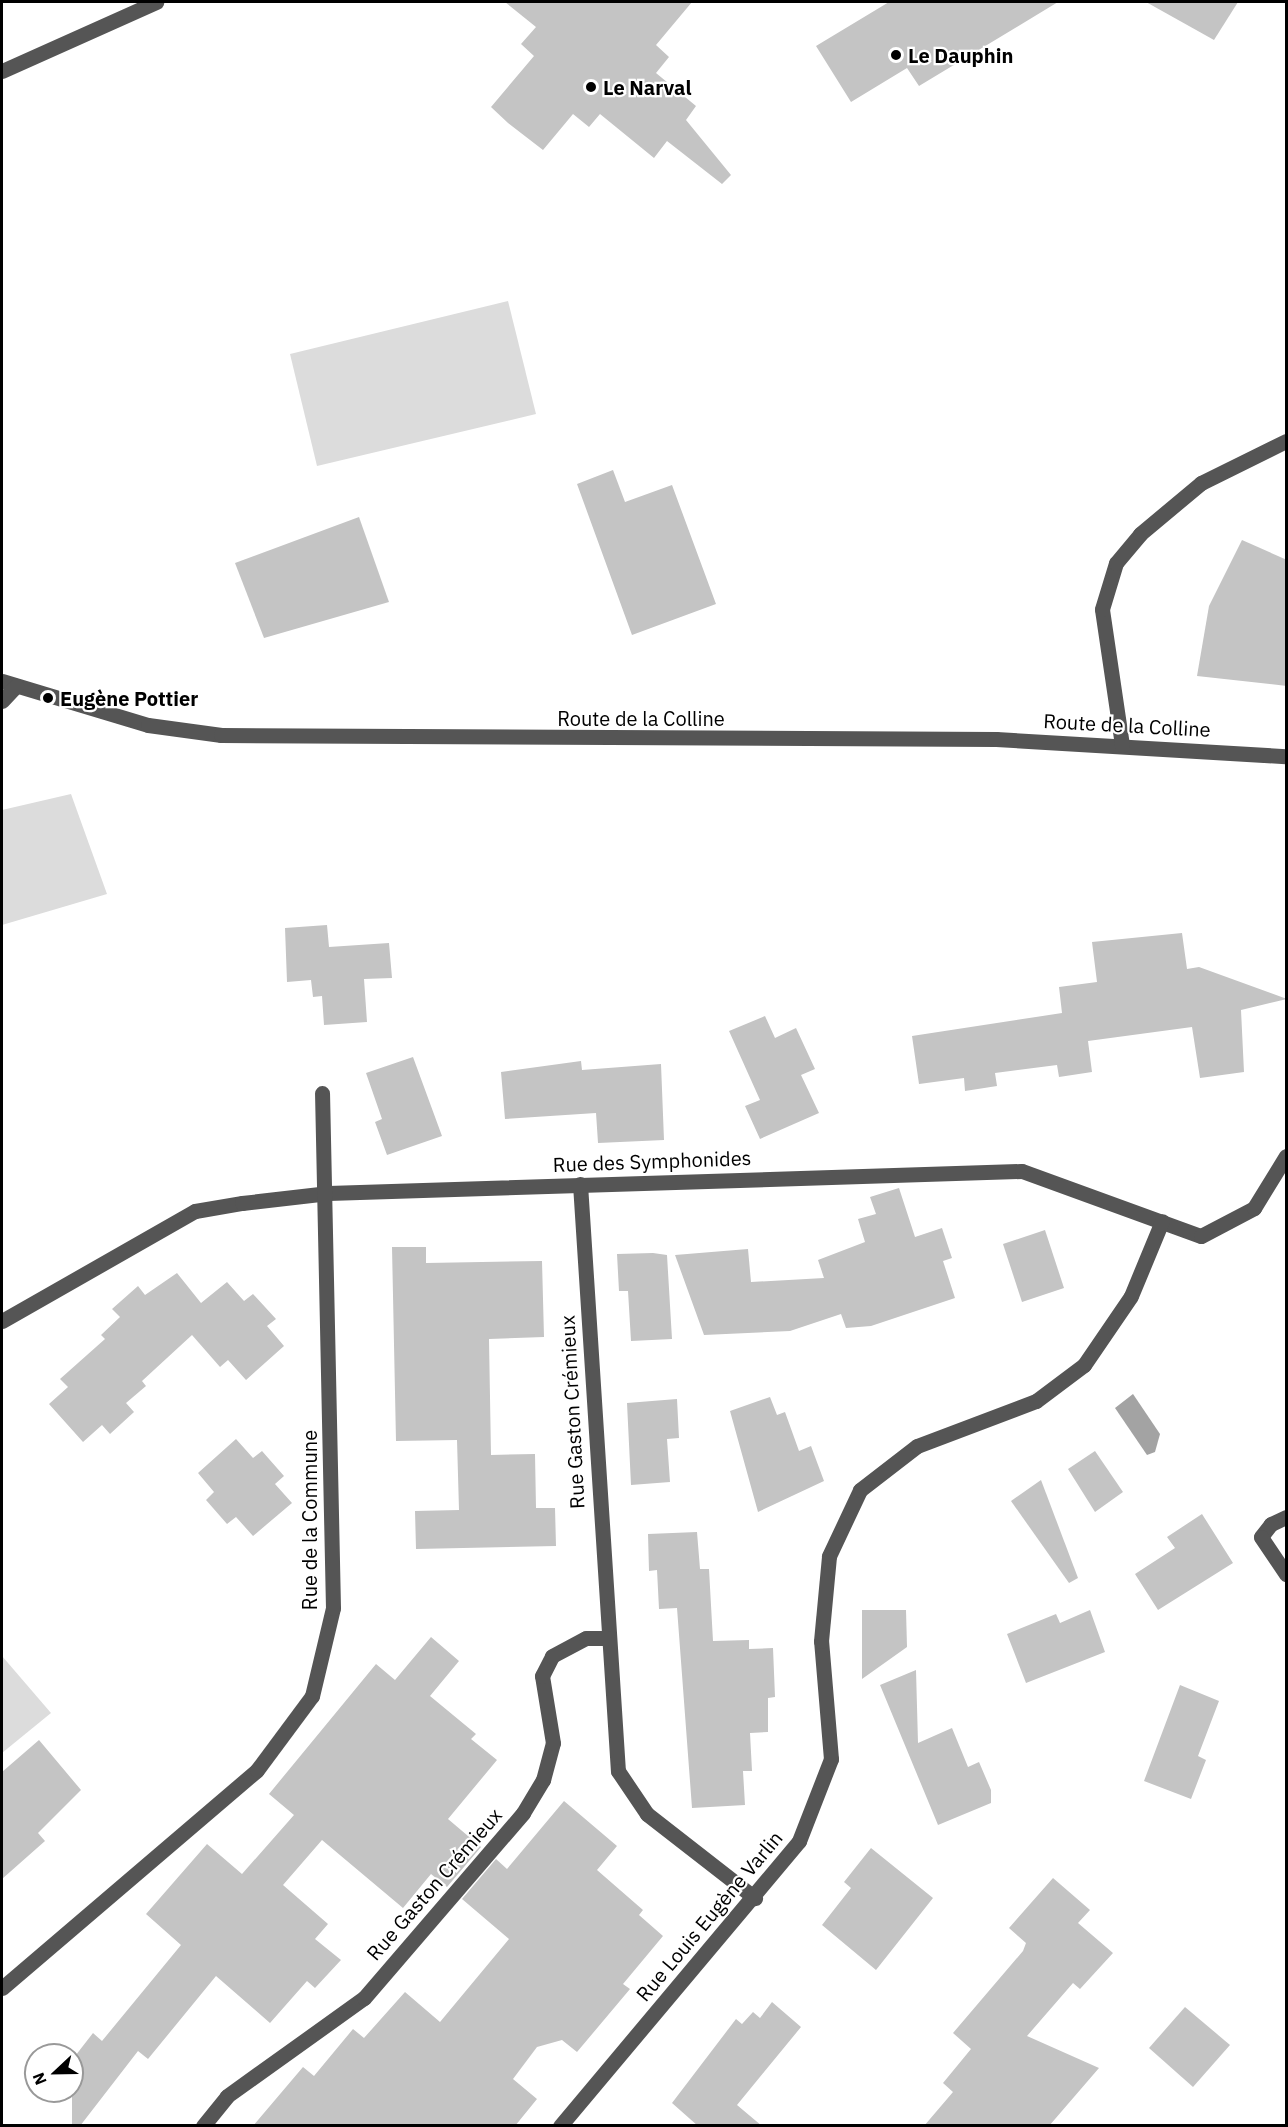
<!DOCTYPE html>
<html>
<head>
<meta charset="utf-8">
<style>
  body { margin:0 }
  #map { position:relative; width:1288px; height:2127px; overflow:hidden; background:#fff; font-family:"IBM Plex Sans",sans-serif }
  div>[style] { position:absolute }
  .green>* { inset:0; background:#dcdcdc }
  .water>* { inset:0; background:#a3a3a3 }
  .building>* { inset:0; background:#c4c4c4 }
  .minor>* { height:15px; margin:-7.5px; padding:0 7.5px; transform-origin:7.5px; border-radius:7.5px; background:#555 }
  .dots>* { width:16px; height:16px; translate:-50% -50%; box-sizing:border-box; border:3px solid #fff; border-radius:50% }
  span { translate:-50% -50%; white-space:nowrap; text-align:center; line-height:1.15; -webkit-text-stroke:4.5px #fff; paint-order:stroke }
  .poi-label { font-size:20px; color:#000; font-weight:700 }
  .left { translate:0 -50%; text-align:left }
  .street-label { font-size:20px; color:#000 }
  .frame { position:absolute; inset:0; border:3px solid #000; pointer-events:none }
  .north { position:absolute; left:24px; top:2043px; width:60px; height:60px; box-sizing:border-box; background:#fff; border:2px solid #999; border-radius:50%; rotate:248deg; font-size:16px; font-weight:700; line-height:24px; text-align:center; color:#000 }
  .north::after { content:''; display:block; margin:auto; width:21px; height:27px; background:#000; clip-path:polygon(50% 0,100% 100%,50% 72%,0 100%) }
</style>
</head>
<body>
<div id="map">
  <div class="green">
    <div style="clip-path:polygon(508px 301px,536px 414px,317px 466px,290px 354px)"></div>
    <div style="clip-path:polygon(71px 794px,107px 894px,2px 925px,2px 810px)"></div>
    <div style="clip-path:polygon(2px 1656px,51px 1713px,2px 1753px)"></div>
  </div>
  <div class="water">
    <div style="clip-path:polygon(1133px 1394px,1160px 1434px,1155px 1452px,1147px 1455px,1115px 1408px)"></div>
  </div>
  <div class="building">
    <div style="clip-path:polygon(505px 2px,692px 2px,656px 45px,669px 57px,656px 73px,696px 106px,686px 120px,731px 175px,722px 184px,667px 141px,654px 158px,600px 114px,589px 127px,573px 114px,543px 150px,508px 123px,491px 107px,534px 56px,521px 44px,536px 27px)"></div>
    <div style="clip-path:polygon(889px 2px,1058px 2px,919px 86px,907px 68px,851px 102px,816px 46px)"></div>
    <div style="clip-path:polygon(1146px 2px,1238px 2px,1214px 40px)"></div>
    <div style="clip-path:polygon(613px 470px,625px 502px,672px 485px,716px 604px,632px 635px,577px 484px)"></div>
    <div style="clip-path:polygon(359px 517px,389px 602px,264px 638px,235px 563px)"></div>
    <div style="clip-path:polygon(1242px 540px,1287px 560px,1287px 686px,1197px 676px,1209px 606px)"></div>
    <div style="clip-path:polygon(327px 925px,329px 947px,389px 943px,392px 978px,364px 979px,367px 1022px,324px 1025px,322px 996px,313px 997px,311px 980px,287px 982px,285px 928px)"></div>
    <div style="clip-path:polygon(1182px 933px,1187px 969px,1199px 967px,1287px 999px,1241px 1010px,1244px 1072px,1200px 1078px,1192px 1027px,1088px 1041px,1092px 1072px,1059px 1077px,1057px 1065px,995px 1073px,997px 1086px,965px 1091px,964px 1078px,919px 1084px,912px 1036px,1062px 1013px,1059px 987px,1097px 982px,1092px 942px)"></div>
    <div style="clip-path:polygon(765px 1016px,775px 1038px,796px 1028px,815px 1069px,801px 1075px,819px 1113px,760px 1139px,745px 1106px,760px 1100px,729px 1031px)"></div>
    <div style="clip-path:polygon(413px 1057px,442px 1136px,387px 1155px,375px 1122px,382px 1119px,366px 1073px)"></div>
    <div style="clip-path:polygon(581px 1061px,582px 1070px,661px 1064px,664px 1140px,598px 1143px,596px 1113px,505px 1119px,501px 1072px)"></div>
    <div style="clip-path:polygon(899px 1188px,915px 1237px,942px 1228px,952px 1258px,943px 1261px,955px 1298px,871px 1326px,846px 1328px,841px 1314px,790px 1331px,704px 1335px,675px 1255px,748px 1249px,751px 1282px,824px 1278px,818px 1260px,865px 1242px,858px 1219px,876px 1214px,870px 1197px)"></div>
    <div style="clip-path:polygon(1045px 1230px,1064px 1288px,1022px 1302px,1003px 1244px)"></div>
    <div style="clip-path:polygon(392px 1247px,426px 1247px,426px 1263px,542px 1261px,544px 1337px,489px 1339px,491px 1455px,535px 1454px,536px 1508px,555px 1508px,556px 1546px,416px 1549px,415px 1511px,459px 1510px,457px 1440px,396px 1441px)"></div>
    <div style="clip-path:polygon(653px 1253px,667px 1255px,672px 1339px,631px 1341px,628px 1291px,619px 1291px,617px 1254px)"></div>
    <div style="clip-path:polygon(177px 1273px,201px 1303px,227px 1282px,244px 1301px,253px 1294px,276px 1319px,267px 1326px,284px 1346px,246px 1380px,228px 1360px,220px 1367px,192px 1335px,142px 1381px,146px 1386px,126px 1403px,134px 1412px,110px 1434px,102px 1425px,83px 1442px,49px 1404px,68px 1387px,60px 1379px,105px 1339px,101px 1335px,120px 1317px,112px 1309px,138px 1286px,145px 1295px)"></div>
    <div style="clip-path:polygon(770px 1397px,777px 1415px,785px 1412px,799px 1451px,811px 1446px,824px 1481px,758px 1512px,730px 1411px)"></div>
    <div style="clip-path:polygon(677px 1399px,679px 1438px,667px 1439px,670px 1482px,631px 1485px,627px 1403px)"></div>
    <div style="clip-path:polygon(236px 1439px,253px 1458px,262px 1451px,284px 1476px,275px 1484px,292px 1503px,253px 1536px,236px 1517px,227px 1524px,206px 1500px,214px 1492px,198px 1473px)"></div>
    <div style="clip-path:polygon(1095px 1451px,1123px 1492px,1095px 1512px,1068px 1469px)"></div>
    <div style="clip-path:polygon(1041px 1480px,1078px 1578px,1069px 1583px,1011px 1501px)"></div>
    <div style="clip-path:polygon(1202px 1514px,1233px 1563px,1158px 1610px,1135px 1574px,1175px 1548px,1167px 1537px)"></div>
    <div style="clip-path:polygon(697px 1532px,700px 1569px,709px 1569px,713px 1641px,749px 1640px,749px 1649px,773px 1648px,775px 1697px,768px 1698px,768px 1732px,750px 1733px,752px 1771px,743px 1771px,745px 1805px,692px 1808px,677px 1608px,659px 1609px,657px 1570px,649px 1571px,648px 1534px)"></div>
    <div style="clip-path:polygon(862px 1610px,906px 1610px,907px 1647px,862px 1679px)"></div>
    <div style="clip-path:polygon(1090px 1610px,1105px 1652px,1026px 1683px,1007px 1634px,1056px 1614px,1060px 1623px)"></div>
    <div style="clip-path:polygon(431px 1637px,459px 1661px,430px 1696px,476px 1734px,471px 1739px,497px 1760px,448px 1819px,481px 1847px,447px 1887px,431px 1874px,403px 1908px,322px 1840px,283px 1885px,328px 1924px,315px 1939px,341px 1960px,315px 1988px,307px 1981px,270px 2023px,216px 1976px,148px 2059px,138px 2051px,80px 2126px,72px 2126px,72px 2060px,93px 2033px,102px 2041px,181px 1945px,146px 1914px,207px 1844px,242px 1874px,294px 1815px,269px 1794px,376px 1664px,395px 1680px)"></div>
    <div style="clip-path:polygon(916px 1670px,918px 1743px,952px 1728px,968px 1767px,979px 1762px,991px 1790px,991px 1803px,938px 1825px,880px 1685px)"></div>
    <div style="clip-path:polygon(1180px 1685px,1219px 1701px,1198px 1756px,1206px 1760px,1191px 1799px,1144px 1781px)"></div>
    <div style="clip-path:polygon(39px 1740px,81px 1790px,38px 1833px,45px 1841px,2px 1879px,2px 1772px)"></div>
    <div style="clip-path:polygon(564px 1801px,617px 1846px,597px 1870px,643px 1910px,639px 1915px,663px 1936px,623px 1984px,630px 1989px,577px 2052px,562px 2040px,537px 2047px,513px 2079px,537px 2099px,515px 2126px,253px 2126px,303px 2067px,314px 2076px,353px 2029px,364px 2038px,405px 1992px,440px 2022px,509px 1939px,462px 1899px,496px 1859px,507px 1869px)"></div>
    <div style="clip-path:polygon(871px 1848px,933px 1898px,876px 1970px,822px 1925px,851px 1888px,844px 1882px)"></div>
    <div style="clip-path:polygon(1053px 1878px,1090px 1910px,1078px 1923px,1113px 1953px,1080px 1989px,1073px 1983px,1027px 2036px,1099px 2068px,1049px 2126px,924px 2126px,953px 2092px,943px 2083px,971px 2049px,953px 2033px,1023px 1951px,1026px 1943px,1009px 1928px)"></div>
    <div style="clip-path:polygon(772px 2002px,801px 2027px,737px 2105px,762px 2126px,698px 2126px,672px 2103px,736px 2019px,742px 2024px,753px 2012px,760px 2018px)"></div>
    <div style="clip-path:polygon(1185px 2007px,1230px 2045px,1193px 2087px,1149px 2048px)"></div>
  </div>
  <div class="minor">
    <div style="left:2px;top:71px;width:169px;rotate:-24.1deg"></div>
    <div style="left:2px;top:681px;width:152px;rotate:16.8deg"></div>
    <div style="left:148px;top:725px;width:74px;rotate:7.8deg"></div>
    <div style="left:221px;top:735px;width:775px;rotate:0.3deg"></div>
    <div style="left:996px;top:739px;width:290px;rotate:3.4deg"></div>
    <div style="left:2px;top:701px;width:21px;rotate:-47deg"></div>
    <div style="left:1122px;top:745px;width:137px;rotate:-98.4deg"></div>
    <div style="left:1102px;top:609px;width:48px;rotate:-73.1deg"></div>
    <div style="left:1116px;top:563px;width:38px;rotate:-50deg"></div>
    <div style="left:1140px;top:534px;width:80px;rotate:-39.9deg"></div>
    <div style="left:1201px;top:483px;width:95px;rotate:-26.3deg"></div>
    <div style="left:580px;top:1184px;width:588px;rotate:86.3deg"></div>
    <div style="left:618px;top:1771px;width:52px;rotate:56deg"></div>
    <div style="left:647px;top:1814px;width:137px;rotate:37.9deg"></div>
    <div style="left:2px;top:1321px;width:222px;rotate:-29.7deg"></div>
    <div style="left:195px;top:1211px;width:48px;rotate:-9.7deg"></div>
    <div style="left:242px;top:1203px;width:87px;rotate:-6.6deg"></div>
    <div style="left:328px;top:1193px;width:694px;rotate:-1.82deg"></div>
    <div style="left:1022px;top:1171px;width:190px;rotate:20deg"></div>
    <div style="left:1201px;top:1236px;width:60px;rotate:-27.8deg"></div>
    <div style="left:1254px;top:1208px;width:61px;rotate:-58.4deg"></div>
    <div style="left:1286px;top:1517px;width:17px;rotate:155deg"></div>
    <div style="left:1271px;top:1524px;width:16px;rotate:128deg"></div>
    <div style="left:1261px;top:1537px;width:45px;rotate:56deg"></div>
    <div style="left:2px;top:1988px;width:335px;rotate:-40.5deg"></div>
    <div style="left:257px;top:1770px;width:92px;rotate:-53.4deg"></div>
    <div style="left:312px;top:1696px;width:90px;rotate:-76.6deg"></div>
    <div style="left:333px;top:1608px;width:515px;rotate:-91.22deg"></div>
    <div style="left:203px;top:2126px;width:38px;rotate:-51deg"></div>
    <div style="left:227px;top:2096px;width:168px;rotate:-35.6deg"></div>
    <div style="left:364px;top:1998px;width:244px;rotate:-49.3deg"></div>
    <div style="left:523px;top:1813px;width:39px;rotate:-59deg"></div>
    <div style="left:543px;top:1780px;width:38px;rotate:-75deg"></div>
    <div style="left:553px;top:1743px;width:68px;rotate:-99.3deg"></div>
    <div style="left:542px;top:1676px;width:22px;rotate:-63deg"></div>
    <div style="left:552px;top:1656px;width:38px;rotate:-28deg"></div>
    <div style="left:586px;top:1638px;width:21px"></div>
    <div style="left:560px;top:2126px;width:372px;rotate:-50deg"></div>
    <div style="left:799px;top:1841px;width:88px;rotate:-68.7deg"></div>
    <div style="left:831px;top:1759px;width:118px;rotate:-94.8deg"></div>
    <div style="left:821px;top:1641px;width:85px;rotate:-84.6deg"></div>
    <div style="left:829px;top:1556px;width:73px;rotate:-64.8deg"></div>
    <div style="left:860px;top:1490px;width:72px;rotate:-37.7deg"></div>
    <div style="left:917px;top:1446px;width:127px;rotate:-20.7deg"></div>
    <div style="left:1036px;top:1401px;width:60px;rotate:-36.9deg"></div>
    <div style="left:1084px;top:1365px;width:83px;rotate:-55.7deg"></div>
    <div style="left:1131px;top:1296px;width:81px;rotate:-67.5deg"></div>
  </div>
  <div class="dots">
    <div style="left:896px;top:55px;background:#000"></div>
    <div style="left:591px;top:87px;background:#000"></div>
    <div style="left:48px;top:698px;background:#000"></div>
  </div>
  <div class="poi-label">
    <span class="left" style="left:908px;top:55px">Le Dauphin</span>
    <span class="left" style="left:603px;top:87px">Le Narval</span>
    <span class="left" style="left:60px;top:698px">Eugène Pottier</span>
  </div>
  <div class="street-label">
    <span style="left:641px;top:718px">Route de la Colline</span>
    <span style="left:1127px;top:725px;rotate:3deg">Route de la Colline</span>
    <span style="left:652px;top:1161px;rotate:-2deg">Rue des Symphonides</span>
    <span style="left:572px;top:1412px;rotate:-93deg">Rue Gaston Crémieux</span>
    <span style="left:309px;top:1520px;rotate:-90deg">Rue de la Commune</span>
    <span style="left:434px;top:1884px;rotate:-49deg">Rue Gaston Crémieux</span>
    <span style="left:709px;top:1916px;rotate:-50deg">Rue Louis Eugène Varlin</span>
  </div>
  <div class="frame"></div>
  <div class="north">N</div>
</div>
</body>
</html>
